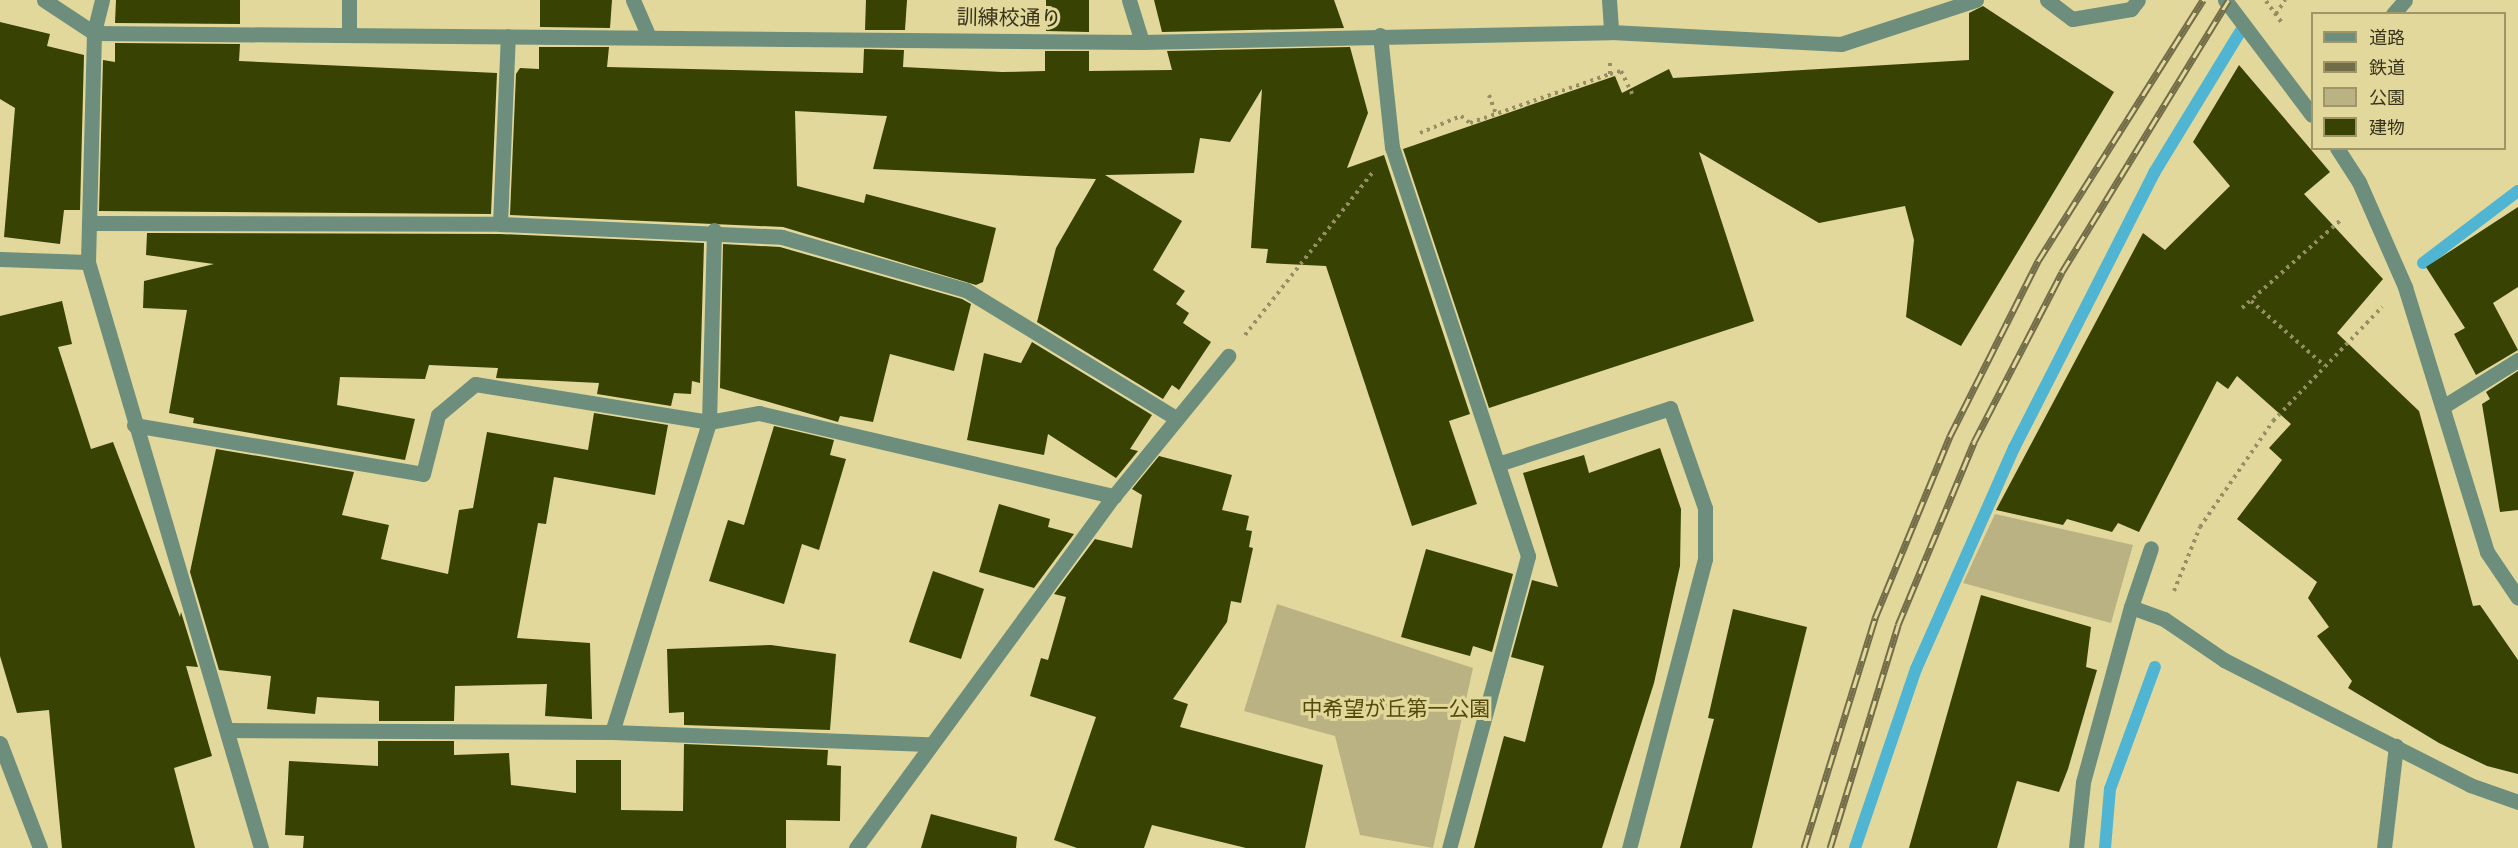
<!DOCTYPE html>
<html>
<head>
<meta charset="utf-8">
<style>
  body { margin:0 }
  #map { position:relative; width:2518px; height:848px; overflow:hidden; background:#e2d89c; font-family:Overpass,"Noto Sans JP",sans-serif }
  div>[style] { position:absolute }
  .green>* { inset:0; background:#bab282 }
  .stream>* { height:12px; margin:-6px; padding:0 6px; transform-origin:6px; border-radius:6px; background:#4fb5d3 }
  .building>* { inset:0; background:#374203 }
  .path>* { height:4px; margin-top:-2px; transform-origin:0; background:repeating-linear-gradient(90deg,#968f63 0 3px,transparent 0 7.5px) }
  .minor>* { height:15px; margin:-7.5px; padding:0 7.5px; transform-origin:7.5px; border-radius:7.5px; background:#6d8e7c }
  .rail>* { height:7px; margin-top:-3.5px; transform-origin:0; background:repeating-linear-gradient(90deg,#e2d89c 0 14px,#726c48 0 28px); box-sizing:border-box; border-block:2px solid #726c48 }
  span { translate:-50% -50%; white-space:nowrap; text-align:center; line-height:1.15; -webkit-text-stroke:6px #e2d89c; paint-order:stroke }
  .street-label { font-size:21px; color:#38341c }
  .park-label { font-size:21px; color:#544a0a }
  .legend { position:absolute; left:2311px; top:12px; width:195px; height:138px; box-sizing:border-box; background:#e2d89c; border:2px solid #9e9669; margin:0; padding:8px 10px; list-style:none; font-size:18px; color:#38341c }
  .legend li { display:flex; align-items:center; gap:12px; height:30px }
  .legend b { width:30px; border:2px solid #9e9669 }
</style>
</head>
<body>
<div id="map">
  <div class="green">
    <div style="clip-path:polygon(1995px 514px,2133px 545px,2111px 623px,1963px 583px)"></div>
    <div style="clip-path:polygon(1277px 604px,1473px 668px,1433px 848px,1360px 835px,1335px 736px,1244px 711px)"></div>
  </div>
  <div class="stream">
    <div style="left:2423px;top:263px;width:119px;rotate:-37.2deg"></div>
    <div style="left:1855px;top:848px;width:189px;rotate:-71.2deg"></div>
    <div style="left:1916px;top:669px;width:242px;rotate:-66.1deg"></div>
    <div style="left:2014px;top:448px;width:309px;rotate:-63deg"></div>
    <div style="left:2154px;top:173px;width:165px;rotate:-58.6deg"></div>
    <div style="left:2105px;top:848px;width:59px;rotate:-85.2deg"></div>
    <div style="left:2110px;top:789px;width:130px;rotate:-69.8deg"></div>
  </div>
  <div class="building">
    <div style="clip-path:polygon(116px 0,240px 0,240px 24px,115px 23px)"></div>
    <div style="clip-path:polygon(540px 0,612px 0,610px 28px,540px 27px)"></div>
    <div style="clip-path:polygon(866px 0,907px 0,905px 30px,865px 30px)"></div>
    <div style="clip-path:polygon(1046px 0,1089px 0,1089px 32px,1046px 31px)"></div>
    <div style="clip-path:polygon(1154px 0,1334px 0,1344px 28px,1162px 32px)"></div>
    <div style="clip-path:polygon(1983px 6px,2114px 92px,1961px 346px,1906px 317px,1914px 240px,1905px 206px,1819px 223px,1699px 152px,1754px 321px,1489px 408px,1403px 149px,1615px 76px,1622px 93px,1669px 69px,1673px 78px,1969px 60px,1969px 13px)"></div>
    <div style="clip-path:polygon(0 22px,50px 34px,47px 46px,84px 55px,80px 210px,64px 210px,60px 244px,4px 237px,15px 108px,0 99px)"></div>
    <div style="clip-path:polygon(115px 43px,240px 44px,239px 61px,497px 73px,491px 214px,99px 211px,103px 60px,115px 62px)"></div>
    <div style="clip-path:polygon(539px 47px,609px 47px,607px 67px,863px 73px,864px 49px,904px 50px,903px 67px,1002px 72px,1045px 71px,1045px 51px,1089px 51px,1089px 71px,1172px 70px,1167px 51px,1350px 47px,1368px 113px,1347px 168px,1384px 155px,1470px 414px,1449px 421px,1477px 504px,1412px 526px,1326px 266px,1266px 263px,1268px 249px,1251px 248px,1262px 89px,1230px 142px,1200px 138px,1194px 173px,1105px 175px,1182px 221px,1153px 270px,1185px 291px,1176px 304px,1189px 313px,1183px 323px,1211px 342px,1179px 390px,1172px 385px,1163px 399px,1037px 322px,1056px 248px,1096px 179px,873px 169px,887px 116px,795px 111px,797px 186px,864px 203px,866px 194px,996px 228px,983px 282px,976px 285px,783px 227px,510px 215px,516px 74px,520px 68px,539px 69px)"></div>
    <div style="clip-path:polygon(2239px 65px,2330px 172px,2304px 194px,2383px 279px,2337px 333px,2419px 411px,2473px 606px,2480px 605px,2518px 660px,2518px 774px,2487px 766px,2439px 743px,2348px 688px,2352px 681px,2317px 636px,2329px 627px,2308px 598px,2317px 582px,2237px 519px,2282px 460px,2269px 448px,2291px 424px,2237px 376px,2228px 389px,2217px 381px,2139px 532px,2118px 523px,2112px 532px,2067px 519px,2063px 525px,1996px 510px,2143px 233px,2165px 250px,2230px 186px,2193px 142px)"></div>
    <div style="clip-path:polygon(2518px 207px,2518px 287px,2493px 303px,2518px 350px,2476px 375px,2454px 334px,2465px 328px,2426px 267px)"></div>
    <div style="clip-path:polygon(147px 233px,500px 234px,704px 243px,700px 383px,692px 381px,691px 394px,674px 393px,671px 406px,597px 394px,599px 383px,496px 378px,498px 368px,429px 365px,425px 379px,340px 377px,337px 405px,415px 419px,405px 460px,193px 423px,194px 418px,169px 413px,187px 310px,143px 308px,144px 281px,214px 264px,146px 255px)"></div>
    <div style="clip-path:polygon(723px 244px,780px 247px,962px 299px,971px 304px,954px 371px,890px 354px,873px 422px,840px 416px,838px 422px,720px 388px)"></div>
    <div style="clip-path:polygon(62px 301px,72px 344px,58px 347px,91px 449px,113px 442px,180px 617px,181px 612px,198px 667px,186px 666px,212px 756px,174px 768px,195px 848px,62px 848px,49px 710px,17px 713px,0 656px,0 316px)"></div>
    <div style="clip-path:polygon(1032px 342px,1152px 415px,1130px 449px,1138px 451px,1116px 478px,1048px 434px,1044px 455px,967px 440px,984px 353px,1021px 363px)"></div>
    <div style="clip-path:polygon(2518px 371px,2518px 510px,2500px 512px,2482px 404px,2490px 399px,2486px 392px)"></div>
    <div style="clip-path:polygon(594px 413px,668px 425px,655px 495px,554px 477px,546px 524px,538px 523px,517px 638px,590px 643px,592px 719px,545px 716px,547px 684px,455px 686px,454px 721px,379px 721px,379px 701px,317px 697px,315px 714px,267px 709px,271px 676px,219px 670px,190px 572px,216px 449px,354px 472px,342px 515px,389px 525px,381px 559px,448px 574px,459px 510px,473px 508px,487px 432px,588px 450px)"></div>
    <div style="clip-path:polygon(774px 426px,834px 440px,830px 455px,846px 459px,819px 550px,802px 544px,784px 604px,709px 581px,728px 520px,744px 525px)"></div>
    <div style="clip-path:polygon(1660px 448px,1681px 509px,1680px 566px,1654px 683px,1602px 848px,1474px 848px,1504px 736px,1525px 742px,1544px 666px,1511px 657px,1532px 580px,1558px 587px,1523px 473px,1584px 455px,1589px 473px)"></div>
    <div style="clip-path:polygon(1159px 456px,1232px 475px,1222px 510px,1249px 516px,1246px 530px,1252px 531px,1249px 547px,1253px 548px,1241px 603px,1231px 601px,1227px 622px,1173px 699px,1188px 704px,1180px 727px,1323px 765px,1305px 848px,1246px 848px,1152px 825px,1144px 848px,1077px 848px,1054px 840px,1096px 717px,1030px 696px,1041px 658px,1048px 660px,1066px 597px,1054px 594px,1095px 539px,1132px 548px,1142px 495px,1132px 489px)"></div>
    <div style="clip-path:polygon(999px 504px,1050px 519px,1048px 527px,1074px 534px,1034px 588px,979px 572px)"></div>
    <div style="clip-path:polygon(1426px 549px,1513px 574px,1492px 652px,1473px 646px,1470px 656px,1401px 637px)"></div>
    <div style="clip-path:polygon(933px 571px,984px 589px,961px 659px,909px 642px)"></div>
    <div style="clip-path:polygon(1981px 595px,2091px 627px,2086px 667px,2097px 670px,2068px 769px,2059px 792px,2017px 781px,1997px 848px,1909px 848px)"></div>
    <div style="clip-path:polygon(1733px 609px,1807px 627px,1752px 848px,1680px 848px,1714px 719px,1708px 718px)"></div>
    <div style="clip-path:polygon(771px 645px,836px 654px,830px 730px,684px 725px,684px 712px,669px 713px,667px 649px)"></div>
    <div style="clip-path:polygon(378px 741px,454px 741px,454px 755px,509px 753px,511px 785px,576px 793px,576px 760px,621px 760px,621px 810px,683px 811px,684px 744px,828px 750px,827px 765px,841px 766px,840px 821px,786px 820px,786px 848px,303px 848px,304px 836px,285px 835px,289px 761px,378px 766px)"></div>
    <div style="clip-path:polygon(931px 814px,1017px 837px,1016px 848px,921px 848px)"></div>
  </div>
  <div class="path">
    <div style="left:2266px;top:1px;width:26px;rotate:54deg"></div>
    <div style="left:2276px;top:14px;width:17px;rotate:-57deg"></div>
    <div style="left:1610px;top:74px;width:11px;rotate:-15deg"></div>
    <div style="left:1621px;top:71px;width:28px;rotate:64deg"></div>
    <div style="left:1489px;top:95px;width:20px;rotate:70deg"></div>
    <div style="left:1420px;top:133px;width:44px;rotate:-22.5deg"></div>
    <div style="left:1461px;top:116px;width:11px;rotate:38deg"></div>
    <div style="left:1470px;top:123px;width:148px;rotate:-19.3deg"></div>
    <div style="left:1610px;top:74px;width:14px;rotate:-90deg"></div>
    <div style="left:2251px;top:301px;width:98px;rotate:41.3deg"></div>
    <div style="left:2242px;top:308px;width:135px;rotate:-41.7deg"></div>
    <div style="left:1245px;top:335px;width:206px;rotate:-51.9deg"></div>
    <div style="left:2174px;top:591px;width:69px;rotate:-67.9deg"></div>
    <div style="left:2200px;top:527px;width:129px;rotate:-55.4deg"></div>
    <div style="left:2273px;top:421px;width:158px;rotate:-46.3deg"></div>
  </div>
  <div class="minor">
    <div style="left:44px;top:0;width:60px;rotate:33.4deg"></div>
    <div style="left:94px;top:33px;width:1048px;rotate:0.49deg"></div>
    <div style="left:1142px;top:42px;width:469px;rotate:-1.2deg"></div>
    <div style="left:1611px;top:32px;width:230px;rotate:3deg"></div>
    <div style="left:1841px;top:44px;width:142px;rotate:-18.1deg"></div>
    <div style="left:102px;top:0;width:34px;rotate:104deg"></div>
    <div style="left:94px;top:33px;width:229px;rotate:91.5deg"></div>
    <div style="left:88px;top:262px;width:611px;rotate:73.55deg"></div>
    <div style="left:349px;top:0;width:34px;rotate:90deg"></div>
    <div style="left:633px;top:0;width:40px;rotate:66.6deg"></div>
    <div style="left:1129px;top:0;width:44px;rotate:72.8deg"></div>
    <div style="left:1609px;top:0;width:32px;rotate:86deg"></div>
    <div style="left:2047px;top:0;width:31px;rotate:37deg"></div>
    <div style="left:2072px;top:19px;width:60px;rotate:-9.6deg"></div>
    <div style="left:2131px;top:9px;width:11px;rotate:-52deg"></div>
    <div style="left:2225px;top:0;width:144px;rotate:52.9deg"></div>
    <div style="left:2393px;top:14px;width:18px;rotate:-49deg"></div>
    <div style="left:1380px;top:35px;width:113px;rotate:83.9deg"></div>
    <div style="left:1392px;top:147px;width:431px;rotate:71.6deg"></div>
    <div style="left:1528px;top:556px;width:302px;rotate:105.1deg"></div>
    <div style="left:2337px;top:148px;width:40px;rotate:57.1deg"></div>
    <div style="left:2359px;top:182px;width:115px;rotate:66.3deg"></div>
    <div style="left:2405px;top:287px;width:277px;rotate:72.8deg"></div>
    <div style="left:2487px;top:552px;width:55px;rotate:56deg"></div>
    <div style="left:89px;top:223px;width:411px;rotate:0.1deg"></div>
    <div style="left:500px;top:224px;width:282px;rotate:2.6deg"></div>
    <div style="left:782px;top:237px;width:191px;rotate:16.1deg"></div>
    <div style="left:966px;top:290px;width:247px;rotate:31.4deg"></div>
    <div style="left:500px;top:224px;width:188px;rotate:-87.6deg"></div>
    <div style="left:0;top:259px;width:88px;rotate:2deg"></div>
    <div style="left:2444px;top:406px;width:87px;rotate:-31.9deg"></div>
    <div style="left:134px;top:425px;width:293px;rotate:9.6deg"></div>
    <div style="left:423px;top:474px;width:61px;rotate:-75.7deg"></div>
    <div style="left:438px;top:415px;width:48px;rotate:-40deg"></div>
    <div style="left:475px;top:384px;width:237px;rotate:9.2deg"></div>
    <div style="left:709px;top:422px;width:51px;rotate:-10.2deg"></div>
    <div style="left:759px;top:413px;width:365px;rotate:13.2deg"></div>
    <div style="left:1498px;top:464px;width:181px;rotate:-18deg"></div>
    <div style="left:1670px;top:408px;width:106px;rotate:70.7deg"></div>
    <div style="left:1705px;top:508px;width:51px;rotate:90deg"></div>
    <div style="left:1705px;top:559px;width:299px;rotate:104.7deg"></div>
    <div style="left:2131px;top:607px;width:62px;rotate:-71.3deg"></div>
    <div style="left:228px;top:730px;width:384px;rotate:0.3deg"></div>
    <div style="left:612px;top:732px;width:316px;rotate:2.2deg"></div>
    <div style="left:612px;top:732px;width:325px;rotate:-72.6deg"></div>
    <div style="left:709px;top:422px;width:192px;rotate:-88.5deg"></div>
    <div style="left:0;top:743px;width:112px;rotate:69.1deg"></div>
    <div style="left:856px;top:848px;width:436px;rotate:-53.8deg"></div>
    <div style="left:1114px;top:496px;width:181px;rotate:-50.8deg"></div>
    <div style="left:2076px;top:848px;width:66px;rotate:-83.9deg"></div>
    <div style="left:2083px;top:782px;width:181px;rotate:-74.7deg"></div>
    <div style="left:2131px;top:607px;width:35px;rotate:20deg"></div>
    <div style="left:2164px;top:619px;width:73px;rotate:34.3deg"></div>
    <div style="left:2224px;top:660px;width:276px;rotate:26.9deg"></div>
    <div style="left:2470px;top:785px;width:51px;rotate:19.5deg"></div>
    <div style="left:2384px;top:848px;width:103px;rotate:-83.3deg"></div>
  </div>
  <div class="rail">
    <div style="left:1804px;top:848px;width:241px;rotate:-72.8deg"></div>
    <div style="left:1875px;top:618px;width:197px;rotate:-67.6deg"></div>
    <div style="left:1950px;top:436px;width:196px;rotate:-63.3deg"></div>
    <div style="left:2038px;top:261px;width:309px;rotate:-57.7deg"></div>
    <div style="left:1830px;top:848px;width:233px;rotate:-73deg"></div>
    <div style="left:1898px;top:625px;width:198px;rotate:-67.4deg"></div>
    <div style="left:1974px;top:442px;width:191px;rotate:-62.6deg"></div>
    <div style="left:2062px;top:272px;width:319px;rotate:-58.5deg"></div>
  </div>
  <div class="street-label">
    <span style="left:1009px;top:20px;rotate:1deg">訓練校通り</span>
  </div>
  <div class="park-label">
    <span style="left:1396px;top:711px">中希望が丘第一公園</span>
  </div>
  <ul class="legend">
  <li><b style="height:8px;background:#6d8e7c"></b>道路</li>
  <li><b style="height:8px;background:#726c48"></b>鉄道</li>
  <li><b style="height:16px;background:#bab282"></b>公園</li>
  <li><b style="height:16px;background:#374203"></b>建物</li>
  </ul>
</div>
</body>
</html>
